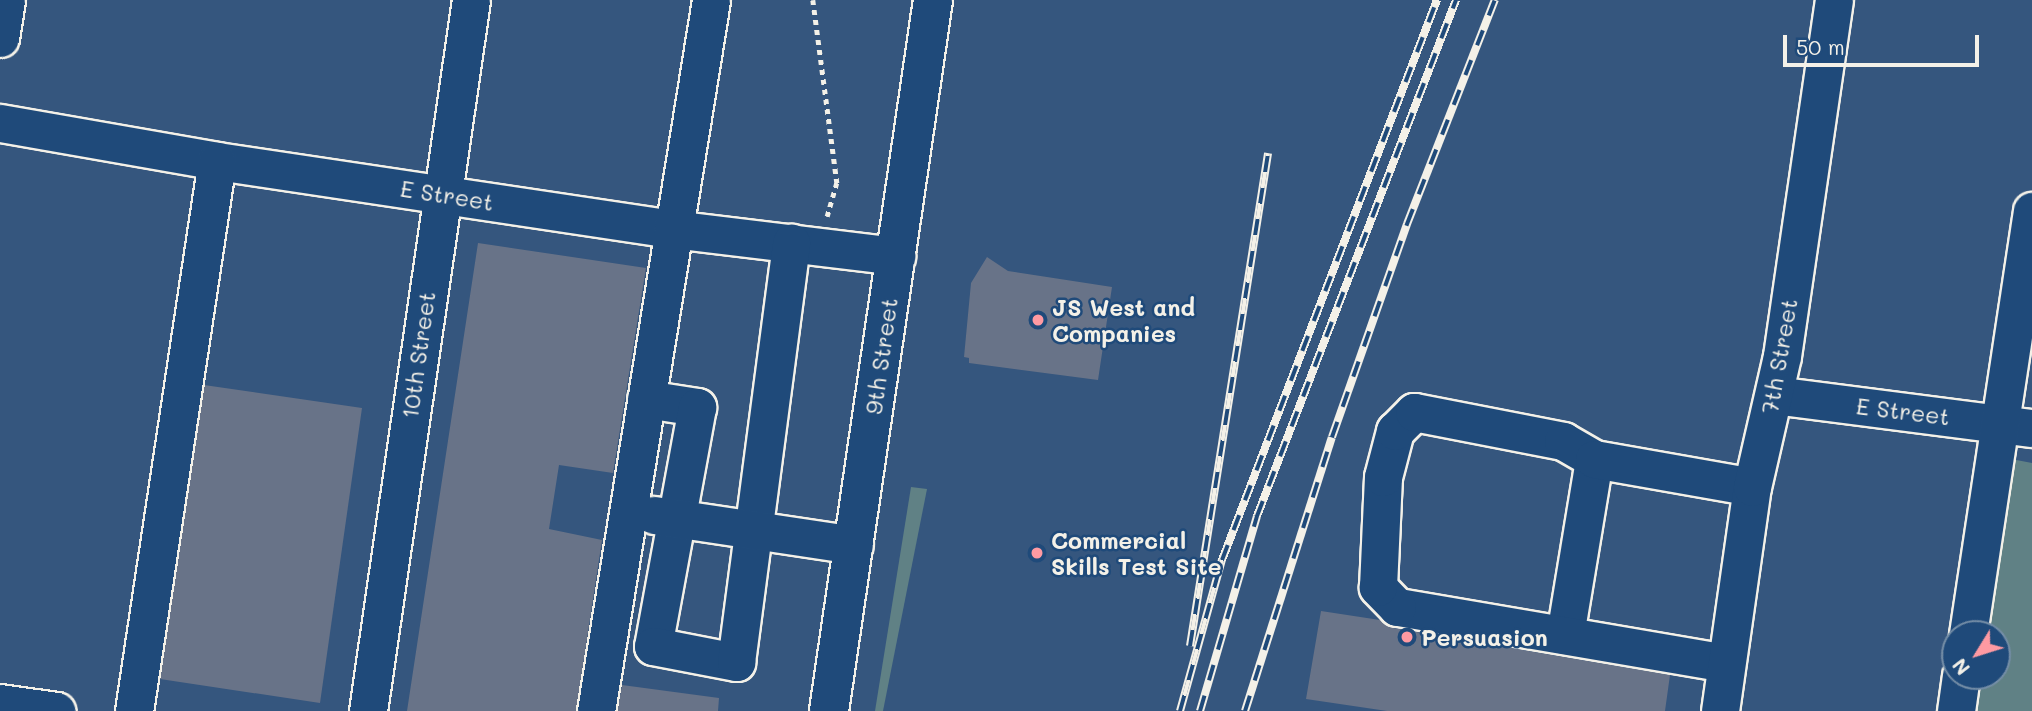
<!DOCTYPE html>
<html>
<head>
<meta charset="utf-8">
<style>
  body { margin:0 }
  #map { position:relative; width:2032px; height:711px; overflow:hidden; background:#35567e; font-family:Mali,sans-serif }
  div>[style] { position:absolute }
  .green>* { inset:0; background:#608185 }
  .building>* { inset:0; background:#687388 }
  .path>* { height:4.5px; margin-top:-2.25px; transform-origin:0; background:repeating-linear-gradient(90deg,#f4f1e8 0 5px,transparent 0 10px) }
  .roads { filter:drop-shadow(2px 0 #f4f1e8) drop-shadow(-2px 0 #f4f1e8) drop-shadow(0 2px #f4f1e8) drop-shadow(0 -2px #f4f1e8) }
  .minor>* { height:37px; margin:-18.5px; padding:0 18.5px; transform-origin:18.5px; border-radius:18.5px; background:#1f4a7a }
  .major>* { height:38px; margin:-19px; padding:0 19px; transform-origin:19px; border-radius:19px; background:#1f4a7a }
  .rail>* { height:8px; margin-top:-4px; transform-origin:0; background:repeating-linear-gradient(90deg,#1f4a7a 0 16px,#f4f1e8 0 32px); box-sizing:border-box; border-block:2px solid #f4f1e8 }
  .dots>* { width:19px; height:19px; translate:-50% -50%; box-sizing:border-box; border:4px solid #1f4a7a; border-radius:50% }
  span { translate:-50% -50%; white-space:nowrap; text-align:center; line-height:1.15; -webkit-text-stroke:5px #1f4a7a; paint-order:stroke }
  .street-label { font-size:23px; color:#f4f1e8 }
  .poi-label { font-size:23px; color:#f4f1e8; font-weight:700 }
  .left { translate:0 -50%; text-align:left }
  .north { position:absolute; left:1941px; top:620px; width:70px; height:70px; box-sizing:border-box; background:#1f4a7a; border:2px solid #748da6; border-radius:50%; rotate:232deg; font-size:19px; font-weight:700; line-height:28px; text-align:center; color:#f4f1e8 }
  .north::after { content:''; display:block; margin:auto; width:24px; height:32px; background:#ff9aa2; clip-path:polygon(50% 0,100% 100%,50% 72%,0 100%) }
  .scale { position:absolute; left:1783px; top:35px; width:196px; height:32px; box-sizing:border-box; border:4px solid #f4f1e8; border-top:0; padding-left:9px; font-size:21px; line-height:24px; white-space:nowrap; color:#f4f1e8; -webkit-text-stroke:5px #1f4a7a; paint-order:stroke }
</style>
</head>
<body>
<div id="map">
  <div class="green">
    <div style="clip-path:polygon(2006px 458px,2032px 463px,2032px 711px,1967px 711px,1972px 676px,1997px 676px,1997px 634px,1979px 634px)"></div>
    <div style="clip-path:polygon(911px 487px,927px 489px,883px 711px,875px 711px)"></div>
  </div>
  <div class="building">
    <div style="clip-path:polygon(478px 243px,646px 268px,613px 473px,559px 465px,549px 529px,602px 540px,576px 711px,407px 711px)"></div>
    <div style="clip-path:polygon(987px 257px,1008px 271px,1112px 287px,1098px 380px,969px 363px,969px 358px,964px 357px,971px 283px)"></div>
    <div style="clip-path:polygon(204px 385px,362px 408px,320px 703px,160px 679px)"></div>
    <div style="clip-path:polygon(1321px 611px,1380px 620px,1393px 628px,1670px 675px,1665px 711px,1387px 711px,1306px 699px)"></div>
    <div style="clip-path:polygon(622px 685px,719px 698px,718px 711px,617px 711px)"></div>
  </div>
  <div class="path">
    <div style="left:813px;top:0;width:185px;rotate:82.5deg"></div>
    <div style="left:837px;top:183px;width:35px;rotate:106deg"></div>
  </div>
  <div class="roads">
    <div class="minor">
      <div style="left:0;top:38px;width:38px;rotate:-81deg"></div>
      <div style="left:0;top:123px;width:220px;rotate:9.9deg"></div>
      <div style="left:217px;top:161px;width:461px;rotate:8.5deg"></div>
      <div style="left:673px;top:229px;width:225px;rotate:6.9deg"></div>
      <div style="left:1774px;top:395px;width:260px;rotate:7.3deg"></div>
      <div style="left:646px;top:399px;width:52px;rotate:8.9deg"></div>
      <div style="left:697px;top:407px;width:243px;rotate:100.4deg"></div>
      <div style="left:653px;top:646px;width:85px;rotate:10.9deg"></div>
      <div style="left:736px;top:662px;width:423px;rotate:-82.5deg"></div>
      <div style="left:654px;top:515px;width:202px;rotate:8.5deg"></div>
      <div style="left:1968px;top:634px;width:428px;rotate:-81.4deg"></div>
      <div style="left:1565px;top:635px;width:178px;rotate:-80.6deg"></div>
      <div style="left:1726px;top:663px;width:334px;rotate:-170.3deg"></div>
      <div style="left:1397px;top:607px;width:28px;rotate:-134deg"></div>
      <div style="left:1378px;top:587px;width:110px;rotate:-87.4deg"></div>
      <div style="left:1383px;top:477px;width:48px;rotate:-75.4deg"></div>
      <div style="left:1395px;top:431px;width:27px;rotate:-45deg"></div>
      <div style="left:1414px;top:412px;width:152px;rotate:11deg"></div>
      <div style="left:1563px;top:441px;width:36px;rotate:30deg"></div>
      <div style="left:1594px;top:459px;width:160px;rotate:10deg"></div>
      <div style="left:0;top:703px;width:57px;rotate:8.1deg"></div>
      <div style="left:134px;top:711px;width:556px;rotate:-81.42deg"></div>
      <div style="left:368px;top:711px;width:718px;rotate:-81.76deg"></div>
      <div style="left:596px;top:711px;width:720px;rotate:-80.81deg"></div>
      <div style="left:1720px;top:711px;width:226px;rotate:-81.9deg"></div>
      <div style="left:1752px;top:487px;width:134px;rotate:-77.1deg"></div>
      <div style="left:1782px;top:356px;width:360px;rotate:-81.7deg"></div>
      <div style="left:1956px;top:711px;width:35px;rotate:-82deg"></div>
    </div>
    <div class="major">
      <div style="left:829px;top:711px;width:719px;rotate:-81.68deg"></div>
    </div>
  </div>
  <div class="rail">
    <div style="left:1190px;top:646px;width:499px;rotate:-81deg"></div>
    <div style="left:1180px;top:711px;width:157px;rotate:-74.5deg"></div>
    <div style="left:1222px;top:560px;width:600px;rotate:-69deg"></div>
    <div style="left:1200px;top:711px;width:203px;rotate:-73.7deg"></div>
    <div style="left:1257px;top:516px;width:553px;rotate:-68.91deg"></div>
    <div style="left:1245px;top:711px;width:287px;rotate:-72.4deg"></div>
    <div style="left:1332px;top:437px;width:226px;rotate:-70.6deg"></div>
    <div style="left:1407px;top:224px;width:241px;rotate:-68.6deg"></div>
  </div>
  <div class="dots">
    <div style="left:1038px;top:320px;background:#ff9aa2"></div>
    <div style="left:1037px;top:553px;background:#ff9aa2"></div>
    <div style="left:1407px;top:637px;background:#ff9aa2"></div>
  </div>
  <div class="street-label">
    <span style="left:447px;top:195px;rotate:9deg">E Street</span>
    <span style="left:418px;top:355px;rotate:-82deg">10th Street</span>
    <span style="left:881px;top:356px;rotate:-82deg">9th Street</span>
    <span style="left:1779px;top:356px;rotate:-80deg">7th Street</span>
    <span style="left:1903px;top:411px;rotate:7deg">E Street</span>
  </div>
  <div class="poi-label">
    <span class="left" style="left:1052px;top:320px">JS West and<br>Companies</span>
    <span class="left" style="left:1051px;top:553px">Commercial<br>Skills Test Site</span>
    <span class="left" style="left:1421px;top:637px">Persuasion</span>
  </div>
  <div class="north">N</div>
  <div class="scale">50 m</div>
</div>
</body>
</html>
